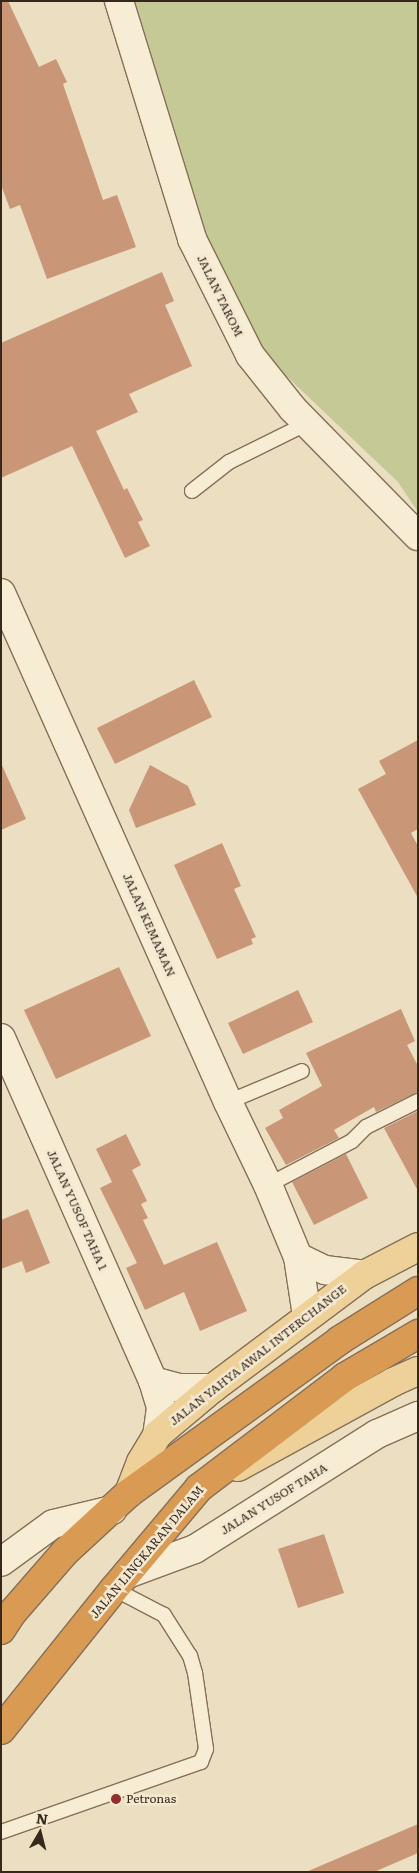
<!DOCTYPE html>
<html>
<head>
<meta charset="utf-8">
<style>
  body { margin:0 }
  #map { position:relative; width:419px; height:1873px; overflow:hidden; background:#ecdec1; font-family:Literata,serif }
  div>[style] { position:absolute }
  .green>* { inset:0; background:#c5c996 }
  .building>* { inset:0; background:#c99778 }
  .roads { filter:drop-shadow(1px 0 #856f59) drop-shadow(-1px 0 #856f59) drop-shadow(0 1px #856f59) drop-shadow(0 -1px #856f59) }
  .lane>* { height:14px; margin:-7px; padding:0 7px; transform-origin:7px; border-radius:7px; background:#f7ecd4 }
  .street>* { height:28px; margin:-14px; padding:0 14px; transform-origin:14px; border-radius:14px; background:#f7ecd4 }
  .primary>* { height:28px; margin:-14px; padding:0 14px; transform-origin:14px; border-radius:14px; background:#eed199 }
  .highway>* { height:28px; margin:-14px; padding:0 14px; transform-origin:14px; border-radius:14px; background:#d99b54 }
  .dots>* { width:14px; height:14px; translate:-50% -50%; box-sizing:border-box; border:2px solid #f4e8d0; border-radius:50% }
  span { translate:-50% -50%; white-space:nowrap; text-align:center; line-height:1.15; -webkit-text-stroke:5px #f4e8d0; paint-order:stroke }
  .street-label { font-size:12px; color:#35281d }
  .poi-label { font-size:12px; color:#35281d }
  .left { translate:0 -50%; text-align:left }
  .frame { position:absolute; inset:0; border:2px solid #35281d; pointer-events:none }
  .north { position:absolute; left:15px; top:1808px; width:50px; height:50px; -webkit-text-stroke:4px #f4e8d0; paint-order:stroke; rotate:8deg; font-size:14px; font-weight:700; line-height:20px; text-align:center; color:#35281d }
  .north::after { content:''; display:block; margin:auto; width:18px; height:22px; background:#35281d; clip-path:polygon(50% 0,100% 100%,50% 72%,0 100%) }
</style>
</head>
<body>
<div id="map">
  <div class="green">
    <div style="clip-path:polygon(129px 1px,418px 1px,418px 512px,398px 482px,261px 352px,223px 296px)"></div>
  </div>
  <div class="building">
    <div style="clip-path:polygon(1px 1px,8px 1px,39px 67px,56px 59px,67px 82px,63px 84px,103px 200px,117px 195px,136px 247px,47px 279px,20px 205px,10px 209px,1px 185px)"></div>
    <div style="clip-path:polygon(162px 272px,174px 301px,165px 305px,192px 366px,129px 394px,138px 412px,96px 431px,124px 490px,127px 488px,143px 520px,138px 522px,150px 546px,125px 558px,72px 446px,1px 478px,1px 343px)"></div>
    <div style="clip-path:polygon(194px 680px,212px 717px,115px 764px,97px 728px)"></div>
    <div style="clip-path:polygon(418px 740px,418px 829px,411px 833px,418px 846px,418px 898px,358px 789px,386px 774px,379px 761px)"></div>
    <div style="clip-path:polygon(1px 763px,26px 819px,1px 830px)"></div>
    <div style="clip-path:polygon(150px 765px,188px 786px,196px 805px,136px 828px,129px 810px)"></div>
    <div style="clip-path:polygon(222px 843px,241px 886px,234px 889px,256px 937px,251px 939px,253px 944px,217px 959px,174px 865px)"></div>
    <div style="clip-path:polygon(119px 967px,151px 1036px,56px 1079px,24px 1010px)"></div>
    <div style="clip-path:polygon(298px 990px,313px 1022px,243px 1054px,228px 1023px)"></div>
    <div style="clip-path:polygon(401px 1009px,415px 1041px,407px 1045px,418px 1066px,418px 1092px,376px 1112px,374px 1107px,334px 1130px,339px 1138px,286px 1165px,265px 1128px,283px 1118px,279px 1110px,322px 1086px,306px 1053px)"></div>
    <div style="clip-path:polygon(418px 1111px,418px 1191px,384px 1128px)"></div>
    <div style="clip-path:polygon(126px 1134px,141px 1165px,132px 1170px,147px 1201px,141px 1204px,148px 1218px,143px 1220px,164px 1265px,217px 1242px,247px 1311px,200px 1331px,184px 1292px,145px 1310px,126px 1268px,137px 1263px,100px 1188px,112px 1182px,96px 1149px)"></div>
    <div style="clip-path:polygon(346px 1154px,368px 1198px,314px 1225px,292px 1182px)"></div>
    <div style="clip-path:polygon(28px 1209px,50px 1263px,26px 1273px,22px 1261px,1px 1269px,1px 1220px)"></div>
    <div style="clip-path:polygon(324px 1534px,344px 1593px,298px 1608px,278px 1549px)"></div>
    <div style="clip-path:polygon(418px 1824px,418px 1853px,374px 1872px,306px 1872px)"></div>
  </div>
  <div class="roads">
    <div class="lane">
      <div style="left:192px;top:491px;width:47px;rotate:-38.1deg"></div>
      <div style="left:229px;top:462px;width:88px;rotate:-26.3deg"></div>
      <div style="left:228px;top:1102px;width:80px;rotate:-22.7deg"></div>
      <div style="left:268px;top:1185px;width:95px;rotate:-27.6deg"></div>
      <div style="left:352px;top:1141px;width:20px;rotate:-45deg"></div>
      <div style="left:366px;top:1127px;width:58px;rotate:-26.6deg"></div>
      <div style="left:1px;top:1832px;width:212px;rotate:-19.3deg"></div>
      <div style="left:201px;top:1762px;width:14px;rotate:-69deg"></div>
      <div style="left:206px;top:1749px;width:77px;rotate:-98.2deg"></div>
      <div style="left:195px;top:1673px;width:18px;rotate:-106deg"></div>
      <div style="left:190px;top:1656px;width:49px;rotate:-122.4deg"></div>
      <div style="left:164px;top:1615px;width:56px;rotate:-152.5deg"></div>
    </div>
    <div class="street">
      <div style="left:119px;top:1px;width:249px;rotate:72.9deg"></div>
      <div style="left:192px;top:239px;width:130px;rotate:63.4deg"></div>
      <div style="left:250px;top:355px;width:69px;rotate:51.5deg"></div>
      <div style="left:293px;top:409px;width:178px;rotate:45.5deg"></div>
      <div style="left:1px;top:593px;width:557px;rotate:65.96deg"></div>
      <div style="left:228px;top:1102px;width:92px;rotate:64.3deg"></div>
      <div style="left:268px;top:1185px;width:78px;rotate:67.4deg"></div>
      <div style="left:298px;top:1257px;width:60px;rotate:81.3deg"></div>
      <div style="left:1px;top:1038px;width:375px;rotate:66.1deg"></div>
      <div style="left:153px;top:1381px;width:28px;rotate:73deg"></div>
      <div style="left:161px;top:1408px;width:27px;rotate:98deg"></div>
      <div style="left:298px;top:1257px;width:30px;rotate:26deg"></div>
      <div style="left:325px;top:1270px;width:39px;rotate:7deg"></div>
      <div style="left:153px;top:1381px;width:28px;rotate:15deg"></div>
      <div style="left:180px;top:1388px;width:33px"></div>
      <div style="left:1px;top:1562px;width:64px;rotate:-36.2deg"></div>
      <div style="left:53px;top:1524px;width:61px;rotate:-13.3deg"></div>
      <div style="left:127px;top:1574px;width:72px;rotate:-20.2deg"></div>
      <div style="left:195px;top:1549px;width:215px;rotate:-32.3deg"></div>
      <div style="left:377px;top:1434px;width:45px;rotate:-23.7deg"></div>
    </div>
    <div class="primary">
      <div style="left:238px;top:1467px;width:177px;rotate:-28.7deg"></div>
      <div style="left:393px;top:1382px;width:27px;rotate:-24deg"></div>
      <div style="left:129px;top:1493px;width:33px;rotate:-69deg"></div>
      <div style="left:141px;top:1462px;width:31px;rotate:-59deg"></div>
      <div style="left:157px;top:1435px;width:73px;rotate:-40deg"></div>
      <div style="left:213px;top:1388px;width:189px;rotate:-36.8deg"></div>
      <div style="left:364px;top:1275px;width:61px;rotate:-27.4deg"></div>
    </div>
    <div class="highway">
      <div style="left:1px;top:1630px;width:20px;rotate:-57deg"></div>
      <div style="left:12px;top:1613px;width:81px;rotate:-49deg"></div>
      <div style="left:65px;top:1552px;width:87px;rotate:-42.7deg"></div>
      <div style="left:129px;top:1493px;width:261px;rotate:-35.9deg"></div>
      <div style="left:340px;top:1340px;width:92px;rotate:-32.1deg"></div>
      <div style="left:1px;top:1730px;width:181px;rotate:-51.3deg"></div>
      <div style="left:114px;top:1589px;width:132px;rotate:-49.9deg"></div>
      <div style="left:199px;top:1488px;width:183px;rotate:-37.2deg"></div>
      <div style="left:345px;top:1377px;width:85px;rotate:-30.5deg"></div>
    </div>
  </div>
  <div class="dots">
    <div style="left:116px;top:1799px;background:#912c2f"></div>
  </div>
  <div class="street-label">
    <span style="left:220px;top:296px;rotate:64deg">JALAN TAROM</span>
    <span style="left:149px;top:925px;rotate:66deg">JALAN KEMAMAN</span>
    <span style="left:77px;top:1210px;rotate:66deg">JALAN YUSOF TAHA 1</span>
    <span style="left:258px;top:1355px;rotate:-38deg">JALAN YAHYA AWAL INTERCHANGE</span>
    <span style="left:274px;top:1499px;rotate:-32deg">JALAN YUSOF TAHA</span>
    <span style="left:147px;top:1552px;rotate:-50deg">JALAN LINGKARAN DALAM</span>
  </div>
  <div class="poi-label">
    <span class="left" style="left:126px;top:1799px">Petronas</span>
  </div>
  <div class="frame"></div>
  <div class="north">N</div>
</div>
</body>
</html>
